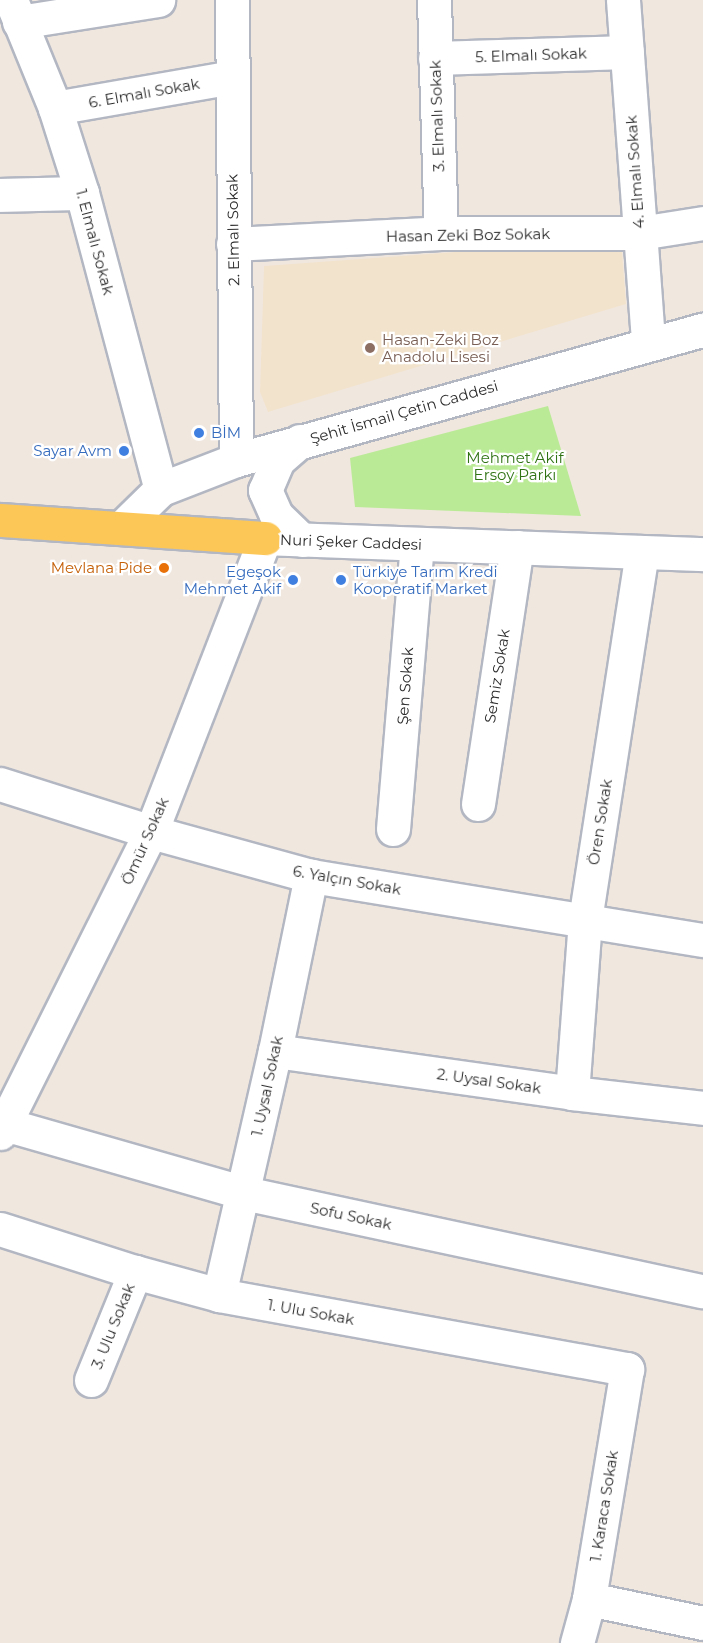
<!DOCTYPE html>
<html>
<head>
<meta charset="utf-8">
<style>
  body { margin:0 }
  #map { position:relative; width:703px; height:1643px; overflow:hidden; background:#f0e7df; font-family:Montserrat,sans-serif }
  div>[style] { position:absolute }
  .education>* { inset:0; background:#f2e3cd }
  .green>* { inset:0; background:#bbea97 }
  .roads { filter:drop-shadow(2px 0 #b3b7c2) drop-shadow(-2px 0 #b3b7c2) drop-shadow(0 2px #b3b7c2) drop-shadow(0 -2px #b3b7c2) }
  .minor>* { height:33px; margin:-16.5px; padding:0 16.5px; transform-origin:16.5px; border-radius:16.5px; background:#fff }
  .major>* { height:33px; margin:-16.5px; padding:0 16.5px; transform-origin:16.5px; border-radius:16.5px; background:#fdc757 }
  .dots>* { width:16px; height:16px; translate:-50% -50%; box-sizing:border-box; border:3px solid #fff; border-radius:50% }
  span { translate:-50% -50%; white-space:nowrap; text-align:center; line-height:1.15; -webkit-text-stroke:4.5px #fff; paint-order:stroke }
  .street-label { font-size:15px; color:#2d2d2d }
  .education-label { font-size:15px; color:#785e54 }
  .left { translate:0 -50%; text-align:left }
  .shop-label { font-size:15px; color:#366cbe }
  .right { translate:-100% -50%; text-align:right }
  .park-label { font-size:15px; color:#307315 }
  .food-label { font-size:15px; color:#c56008 }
</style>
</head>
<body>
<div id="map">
  <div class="education">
    <div style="clip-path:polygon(621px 240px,626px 304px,268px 412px,260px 392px,264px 266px)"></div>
  </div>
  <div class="green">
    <div style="clip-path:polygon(548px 406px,581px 516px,355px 507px,350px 458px)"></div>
  </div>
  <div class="roads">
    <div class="minor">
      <div style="left:11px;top:0;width:117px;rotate:67.8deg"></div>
      <div style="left:55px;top:108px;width:89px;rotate:72.4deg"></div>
      <div style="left:82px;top:193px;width:306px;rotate:75.1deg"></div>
      <div style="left:232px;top:0;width:460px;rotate:89.5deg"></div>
      <div style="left:434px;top:0;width:233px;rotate:88.3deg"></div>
      <div style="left:623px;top:0;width:345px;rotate:85.8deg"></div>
      <div style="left:19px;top:22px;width:141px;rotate:-9deg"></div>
      <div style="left:435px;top:58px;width:192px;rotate:-1.8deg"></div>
      <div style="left:55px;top:108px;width:180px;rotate:-9.9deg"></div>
      <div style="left:0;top:195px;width:82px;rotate:-1.4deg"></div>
      <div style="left:233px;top:244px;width:208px;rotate:-3deg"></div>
      <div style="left:441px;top:233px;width:199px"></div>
      <div style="left:640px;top:233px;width:64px;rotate:-9deg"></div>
      <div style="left:300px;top:441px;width:29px;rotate:139deg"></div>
      <div style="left:278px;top:460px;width:33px;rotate:113deg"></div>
      <div style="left:265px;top:490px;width:27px;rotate:66deg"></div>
      <div style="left:276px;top:515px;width:36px;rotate:44deg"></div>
      <div style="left:121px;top:528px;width:56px;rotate:-44.3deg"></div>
      <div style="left:161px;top:489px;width:80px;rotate:-21.1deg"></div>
      <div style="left:236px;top:460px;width:485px;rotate:-15.6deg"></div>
      <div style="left:0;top:784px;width:158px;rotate:17.6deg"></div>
      <div style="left:151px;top:832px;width:166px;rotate:15.4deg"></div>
      <div style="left:311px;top:876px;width:397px;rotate:9.3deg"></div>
      <div style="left:478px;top:804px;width:260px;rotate:-81.4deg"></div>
      <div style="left:393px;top:829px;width:286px;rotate:-85.2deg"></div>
      <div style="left:275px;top:1051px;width:300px;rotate:8deg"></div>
      <div style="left:572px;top:1093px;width:132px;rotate:6.5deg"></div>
      <div style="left:572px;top:1093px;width:173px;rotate:-85.7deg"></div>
      <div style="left:585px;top:920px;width:372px;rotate:-81.2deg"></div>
      <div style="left:4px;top:1124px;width:250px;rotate:16deg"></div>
      <div style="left:244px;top:1193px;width:469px;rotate:12.1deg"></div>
      <div style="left:0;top:1133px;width:337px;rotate:-63.4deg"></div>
      <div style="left:151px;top:832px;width:315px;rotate:-68.8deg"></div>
      <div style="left:265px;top:538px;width:438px;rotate:2.1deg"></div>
      <div style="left:0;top:1229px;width:142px;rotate:17.7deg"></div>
      <div style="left:135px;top:1272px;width:87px;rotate:15.3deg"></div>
      <div style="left:219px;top:1295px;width:415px;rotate:10.3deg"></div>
      <div style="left:627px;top:1369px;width:233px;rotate:99.4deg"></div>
      <div style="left:589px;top:1599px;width:46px;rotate:105.3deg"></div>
      <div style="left:219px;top:1295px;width:250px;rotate:-77.1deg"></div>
      <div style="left:275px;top:1051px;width:179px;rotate:-78.4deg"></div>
      <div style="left:91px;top:1380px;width:117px;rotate:-67.8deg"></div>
      <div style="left:589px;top:1599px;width:116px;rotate:11.9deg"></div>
    </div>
    <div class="major">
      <div style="left:0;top:520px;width:266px;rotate:3.9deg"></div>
    </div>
  </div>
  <div class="dots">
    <div style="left:370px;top:348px;background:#8d6e63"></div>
    <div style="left:199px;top:433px;background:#3f7fe0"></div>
    <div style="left:124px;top:451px;background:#3f7fe0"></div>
    <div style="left:164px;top:568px;background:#e8710a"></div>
    <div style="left:293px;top:580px;background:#3f7fe0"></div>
    <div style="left:341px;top:580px;background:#3f7fe0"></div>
  </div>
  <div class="street-label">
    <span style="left:531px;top:55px;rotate:-2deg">5. Elmalı Sokak</span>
    <span style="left:144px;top:93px;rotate:-10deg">6. Elmalı Sokak</span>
    <span style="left:437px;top:116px;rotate:-92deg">3. Elmalı Sokak</span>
    <span style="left:635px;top:172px;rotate:-94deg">4. Elmalı Sokak</span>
    <span style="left:233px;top:230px;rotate:-91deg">2. Elmalı Sokak</span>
    <span style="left:468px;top:235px;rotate:-1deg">Hasan Zeki Boz Sokak</span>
    <span style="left:95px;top:242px;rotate:75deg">1. Elmalı Sokak</span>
    <span style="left:404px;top:412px;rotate:-16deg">Şehit İsmail Çetin Caddesi</span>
    <span style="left:351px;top:542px;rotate:2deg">Nuri Şeker Caddesi</span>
    <span style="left:497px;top:676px;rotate:-81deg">Semiz Sokak</span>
    <span style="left:405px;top:686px;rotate:-86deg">Şen Sokak</span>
    <span style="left:600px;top:822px;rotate:-81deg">Ören Sokak</span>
    <span style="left:145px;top:841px;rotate:-66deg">Ömür Sokak</span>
    <span style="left:347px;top:880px;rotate:10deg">6. Yalçın Sokak</span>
    <span style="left:489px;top:1081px;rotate:8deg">2. Uysal Sokak</span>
    <span style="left:267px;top:1086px;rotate:-78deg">1. Uysal Sokak</span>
    <span style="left:351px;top:1216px;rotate:12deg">Sofu Sokak</span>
    <span style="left:311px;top:1312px;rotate:10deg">1. Ulu Sokak</span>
    <span style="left:113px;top:1326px;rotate:-68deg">3. Ulu Sokak</span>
    <span style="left:604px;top:1506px;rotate:-81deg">1. Karaca Sokak</span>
  </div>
  <div class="education-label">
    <span class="left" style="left:382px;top:348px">Hasan-Zeki Boz<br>Anadolu Lisesi</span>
  </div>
  <div class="shop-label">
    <span class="left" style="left:211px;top:433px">BİM</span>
    <span class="right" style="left:112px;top:451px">Sayar Avm</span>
    <span class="right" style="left:281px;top:580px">Egeşok<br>Mehmet Akif</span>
    <span class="left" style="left:353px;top:580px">Türkiye Tarım Kredi<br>Kooperatif Market</span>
  </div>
  <div class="park-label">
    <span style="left:515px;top:466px">Mehmet Akif<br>Ersoy Parkı</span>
  </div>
  <div class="food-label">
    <span class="right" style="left:152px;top:568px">Mevlana Pide</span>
  </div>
</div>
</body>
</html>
